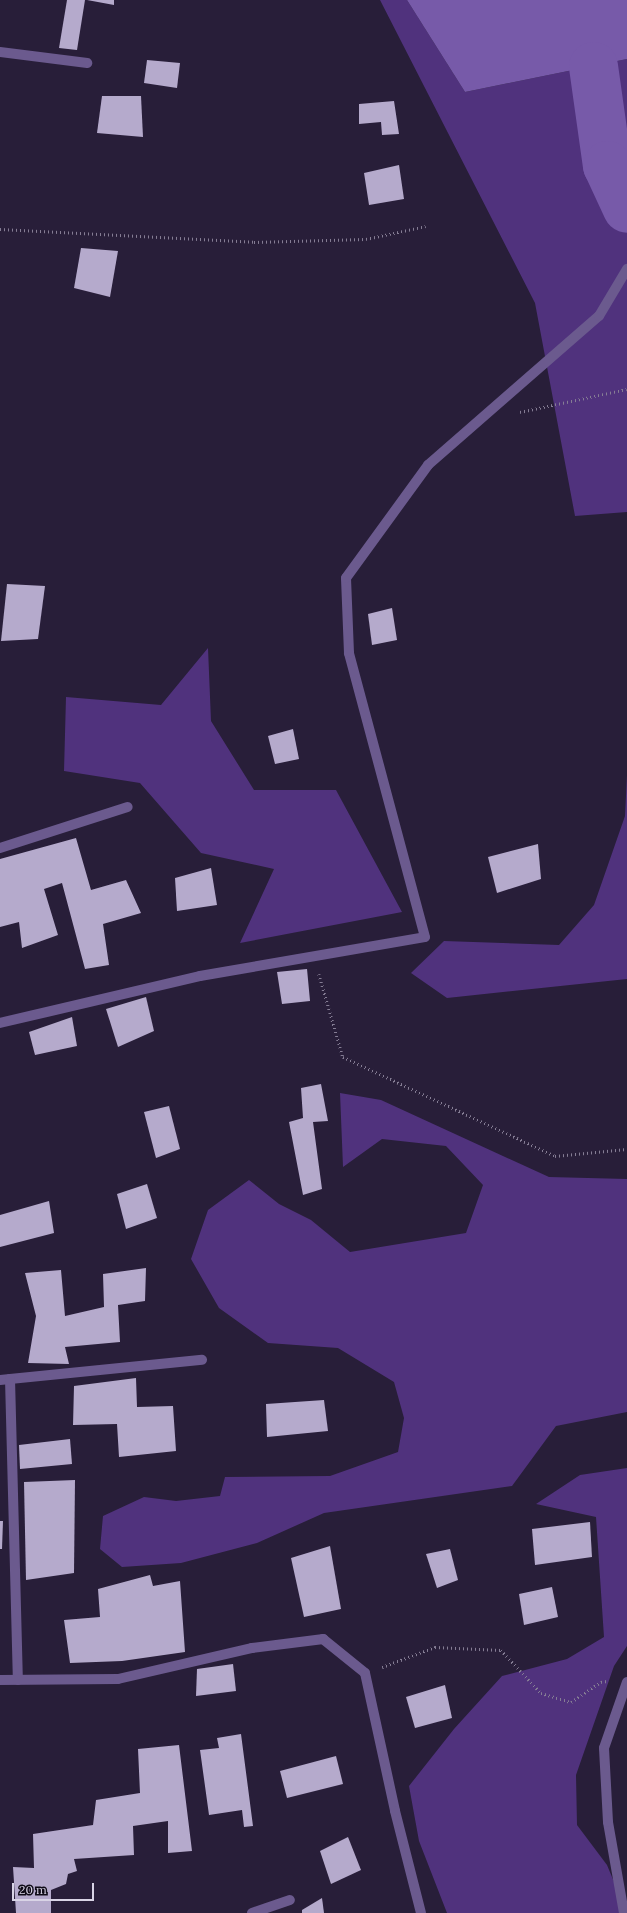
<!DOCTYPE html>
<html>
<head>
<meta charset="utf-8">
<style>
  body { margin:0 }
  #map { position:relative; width:627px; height:1913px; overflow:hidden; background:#281e39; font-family:Lora,serif }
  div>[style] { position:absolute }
  .green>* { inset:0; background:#50327d }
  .water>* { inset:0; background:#775aa9 }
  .river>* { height:49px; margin:-24.5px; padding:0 24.5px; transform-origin:24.5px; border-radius:24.5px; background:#775aa9 }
  .building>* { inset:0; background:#b5aacc }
  .path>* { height:2.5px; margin-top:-1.25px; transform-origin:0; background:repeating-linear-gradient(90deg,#857d94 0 1px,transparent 0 4px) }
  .minor>* { height:10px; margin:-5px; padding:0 5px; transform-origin:5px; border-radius:5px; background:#6b5a8e }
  span { translate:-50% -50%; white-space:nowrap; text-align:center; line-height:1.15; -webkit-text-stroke:4px #0f0b17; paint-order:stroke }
  .scale { position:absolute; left:12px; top:1883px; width:82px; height:18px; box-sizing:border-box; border:2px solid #d9d4e6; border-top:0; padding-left:5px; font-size:12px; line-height:14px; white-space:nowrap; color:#d9d4e6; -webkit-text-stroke:3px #0f0b17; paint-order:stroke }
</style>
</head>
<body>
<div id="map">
  <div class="green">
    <div style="clip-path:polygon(380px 0,407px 0,465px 92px,627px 59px,627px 512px,575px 516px,535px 303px)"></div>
    <div style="clip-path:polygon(208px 648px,211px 721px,254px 790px,336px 790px,402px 912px,240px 943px,274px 869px,201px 853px,140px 783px,64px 771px,66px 697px,161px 705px)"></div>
    <div style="clip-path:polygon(627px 775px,627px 979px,447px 998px,411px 973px,444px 941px,559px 945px,594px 905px,625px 816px)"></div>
    <div style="clip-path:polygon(340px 1093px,381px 1100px,549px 1177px,627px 1179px,627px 1412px,556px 1426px,512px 1486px,324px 1513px,257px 1543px,181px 1563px,122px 1567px,100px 1549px,103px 1516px,144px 1497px,176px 1501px,220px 1496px,225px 1477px,330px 1476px,398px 1452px,404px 1418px,394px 1382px,338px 1348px,268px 1343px,219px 1308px,191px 1259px,208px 1210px,249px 1180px,279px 1204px,311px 1220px,350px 1252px,466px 1233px,483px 1185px,446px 1146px,382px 1139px,343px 1167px)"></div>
    <div style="clip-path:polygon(627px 1468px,627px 1646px,614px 1666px,576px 1775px,577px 1825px,607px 1865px,627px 1913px,447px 1913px,419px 1841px,409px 1786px,454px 1729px,502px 1676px,567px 1659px,604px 1637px,596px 1517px,536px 1504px,580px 1475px)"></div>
  </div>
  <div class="water">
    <div style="clip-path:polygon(407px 0,627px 0,627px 59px,465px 92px)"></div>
  </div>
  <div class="river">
    <div style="left:593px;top:66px;width:100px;rotate:82deg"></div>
    <div style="left:607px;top:165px;width:47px;rotate:65.1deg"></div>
  </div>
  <div class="building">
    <div style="clip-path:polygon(67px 0,85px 0,77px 50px,59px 48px)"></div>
    <div style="clip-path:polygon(87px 0,114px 0,114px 5px)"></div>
    <div style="clip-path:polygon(147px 60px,180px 63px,177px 88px,144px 83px)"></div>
    <div style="clip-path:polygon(102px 96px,141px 96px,143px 137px,97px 133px)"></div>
    <div style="clip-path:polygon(394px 101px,399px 134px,382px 135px,381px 122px,359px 124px,359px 104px)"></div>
    <div style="clip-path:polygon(399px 165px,404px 199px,369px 205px,364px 173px)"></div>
    <div style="clip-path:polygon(81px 248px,118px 251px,110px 297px,74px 288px)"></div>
    <div style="clip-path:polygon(7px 584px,45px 586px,38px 639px,1px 641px)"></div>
    <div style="clip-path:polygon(392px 608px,397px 640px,372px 645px,368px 614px)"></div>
    <div style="clip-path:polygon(293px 729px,299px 759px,275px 764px,268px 736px)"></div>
    <div style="clip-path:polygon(76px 838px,91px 890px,126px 880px,141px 913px,103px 924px,109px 965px,85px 969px,62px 883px,44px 889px,58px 935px,22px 948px,19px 922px,0 927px,0 859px)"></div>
    <div style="clip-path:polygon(538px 844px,541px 879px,497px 893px,488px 857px)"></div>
    <div style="clip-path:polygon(211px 868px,217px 905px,177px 911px,175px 878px)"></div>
    <div style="clip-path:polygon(307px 969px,310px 1001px,282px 1004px,277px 972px)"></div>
    <div style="clip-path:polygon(146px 997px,154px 1031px,118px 1047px,106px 1009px)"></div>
    <div style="clip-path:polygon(72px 1017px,77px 1046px,35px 1055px,29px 1032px)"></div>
    <div style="clip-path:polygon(321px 1084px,328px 1121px,313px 1122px,322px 1189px,303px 1195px,289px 1122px,303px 1118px,301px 1088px)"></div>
    <div style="clip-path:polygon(169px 1106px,180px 1149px,156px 1158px,144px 1112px)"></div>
    <div style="clip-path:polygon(147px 1184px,157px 1218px,126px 1229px,117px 1194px)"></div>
    <div style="clip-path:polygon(49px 1201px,54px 1233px,0 1247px,0 1215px)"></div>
    <div style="clip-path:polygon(146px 1268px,145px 1301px,118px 1305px,120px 1342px,65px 1347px,69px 1364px,28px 1363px,36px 1316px,25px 1273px,61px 1270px,65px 1316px,104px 1307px,103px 1274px)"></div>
    <div style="clip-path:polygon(136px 1378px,137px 1407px,173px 1406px,176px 1451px,119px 1457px,117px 1424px,73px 1425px,74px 1386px)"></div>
    <div style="clip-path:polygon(324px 1400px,328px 1431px,267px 1437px,266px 1404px)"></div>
    <div style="clip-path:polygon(70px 1439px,72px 1464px,20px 1469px,19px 1445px)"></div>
    <div style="clip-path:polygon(75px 1480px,74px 1573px,26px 1580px,24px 1482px)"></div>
    <div style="clip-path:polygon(0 1521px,3px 1521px,2px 1549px,0 1549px)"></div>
    <div style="clip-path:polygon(590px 1522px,592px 1557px,535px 1565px,532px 1529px)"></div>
    <div style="clip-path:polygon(330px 1546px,341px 1609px,304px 1617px,291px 1558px)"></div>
    <div style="clip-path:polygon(450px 1549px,458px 1580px,437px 1588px,426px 1554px)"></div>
    <div style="clip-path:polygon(150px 1575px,153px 1586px,180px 1581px,185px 1652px,122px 1661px,70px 1663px,64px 1620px,100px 1617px,98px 1589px)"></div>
    <div style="clip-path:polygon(552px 1587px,558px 1617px,524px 1625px,519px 1594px)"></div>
    <div style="clip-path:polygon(233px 1664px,236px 1691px,196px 1696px,197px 1669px)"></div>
    <div style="clip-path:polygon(445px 1685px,452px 1718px,415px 1728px,406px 1697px)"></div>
    <div style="clip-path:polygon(241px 1734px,253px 1826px,244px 1827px,242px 1810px,209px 1815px,200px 1750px,219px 1748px,217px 1738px)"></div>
    <div style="clip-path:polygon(179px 1745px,192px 1851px,168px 1853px,168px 1821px,133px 1826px,134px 1855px,74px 1859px,77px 1871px,68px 1874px,66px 1884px,51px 1890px,51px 1913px,16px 1913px,13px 1867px,34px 1868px,33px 1834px,93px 1825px,96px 1800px,140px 1793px,138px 1749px)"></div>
    <div style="clip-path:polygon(336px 1756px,343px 1784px,287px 1798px,280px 1771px)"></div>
    <div style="clip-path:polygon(348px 1837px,361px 1870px,331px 1884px,320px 1851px)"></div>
    <div style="clip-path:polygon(322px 1898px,324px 1913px,302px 1913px,302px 1910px)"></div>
  </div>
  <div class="path">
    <div style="left:0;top:229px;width:254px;rotate:2.9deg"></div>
    <div style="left:254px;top:242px;width:112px;rotate:-1.5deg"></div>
    <div style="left:366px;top:239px;width:61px;rotate:-12.2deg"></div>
    <div style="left:520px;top:412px;width:109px;rotate:-12.1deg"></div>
    <div style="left:319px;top:974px;width:86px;rotate:73.9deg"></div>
    <div style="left:343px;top:1057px;width:234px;rotate:25deg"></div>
    <div style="left:555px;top:1156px;width:72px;rotate:-5.6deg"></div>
    <div style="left:382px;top:1667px;width:57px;rotate:-20.7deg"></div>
    <div style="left:435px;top:1647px;width:66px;rotate:2.6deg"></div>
    <div style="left:501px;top:1650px;width:59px;rotate:47.1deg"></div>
    <div style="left:541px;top:1693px;width:31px;rotate:17deg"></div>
    <div style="left:571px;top:1702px;width:36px;rotate:-34deg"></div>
    <div style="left:601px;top:1682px;width:6px;rotate:-9deg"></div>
  </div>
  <div class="minor">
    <div style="left:0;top:52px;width:88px;rotate:7.2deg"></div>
    <div style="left:0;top:848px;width:134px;rotate:-17.8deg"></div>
    <div style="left:0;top:1023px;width:205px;rotate:-13.2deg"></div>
    <div style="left:200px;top:976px;width:228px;rotate:-9.8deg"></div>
    <div style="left:425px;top:937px;width:294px;rotate:-105deg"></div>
    <div style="left:349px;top:653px;width:75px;rotate:-92.3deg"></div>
    <div style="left:346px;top:578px;width:140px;rotate:-54deg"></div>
    <div style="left:428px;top:465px;width:227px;rotate:-41.1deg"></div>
    <div style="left:599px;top:316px;width:55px;rotate:-59.2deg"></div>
    <div style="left:10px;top:1379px;width:193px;rotate:-5.7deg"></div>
    <div style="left:0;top:1380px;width:10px;rotate:-6deg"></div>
    <div style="left:10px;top:1379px;width:301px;rotate:88.5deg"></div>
    <div style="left:0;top:1680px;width:118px;rotate:-0.5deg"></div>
    <div style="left:118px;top:1679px;width:138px;rotate:-13deg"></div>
    <div style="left:252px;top:1648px;width:72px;rotate:-7.2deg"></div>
    <div style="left:323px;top:1639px;width:54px;rotate:39deg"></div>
    <div style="left:365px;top:1673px;width:141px;rotate:77.7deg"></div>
    <div style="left:395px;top:1811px;width:105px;rotate:75.7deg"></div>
    <div style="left:252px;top:1913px;width:40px;rotate:-18.9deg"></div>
    <div style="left:624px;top:1913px;width:92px;rotate:-100deg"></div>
    <div style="left:608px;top:1822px;width:74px;rotate:-93.1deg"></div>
    <div style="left:604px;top:1748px;width:70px;rotate:-70.8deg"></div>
  </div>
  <div class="scale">20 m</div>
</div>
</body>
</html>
